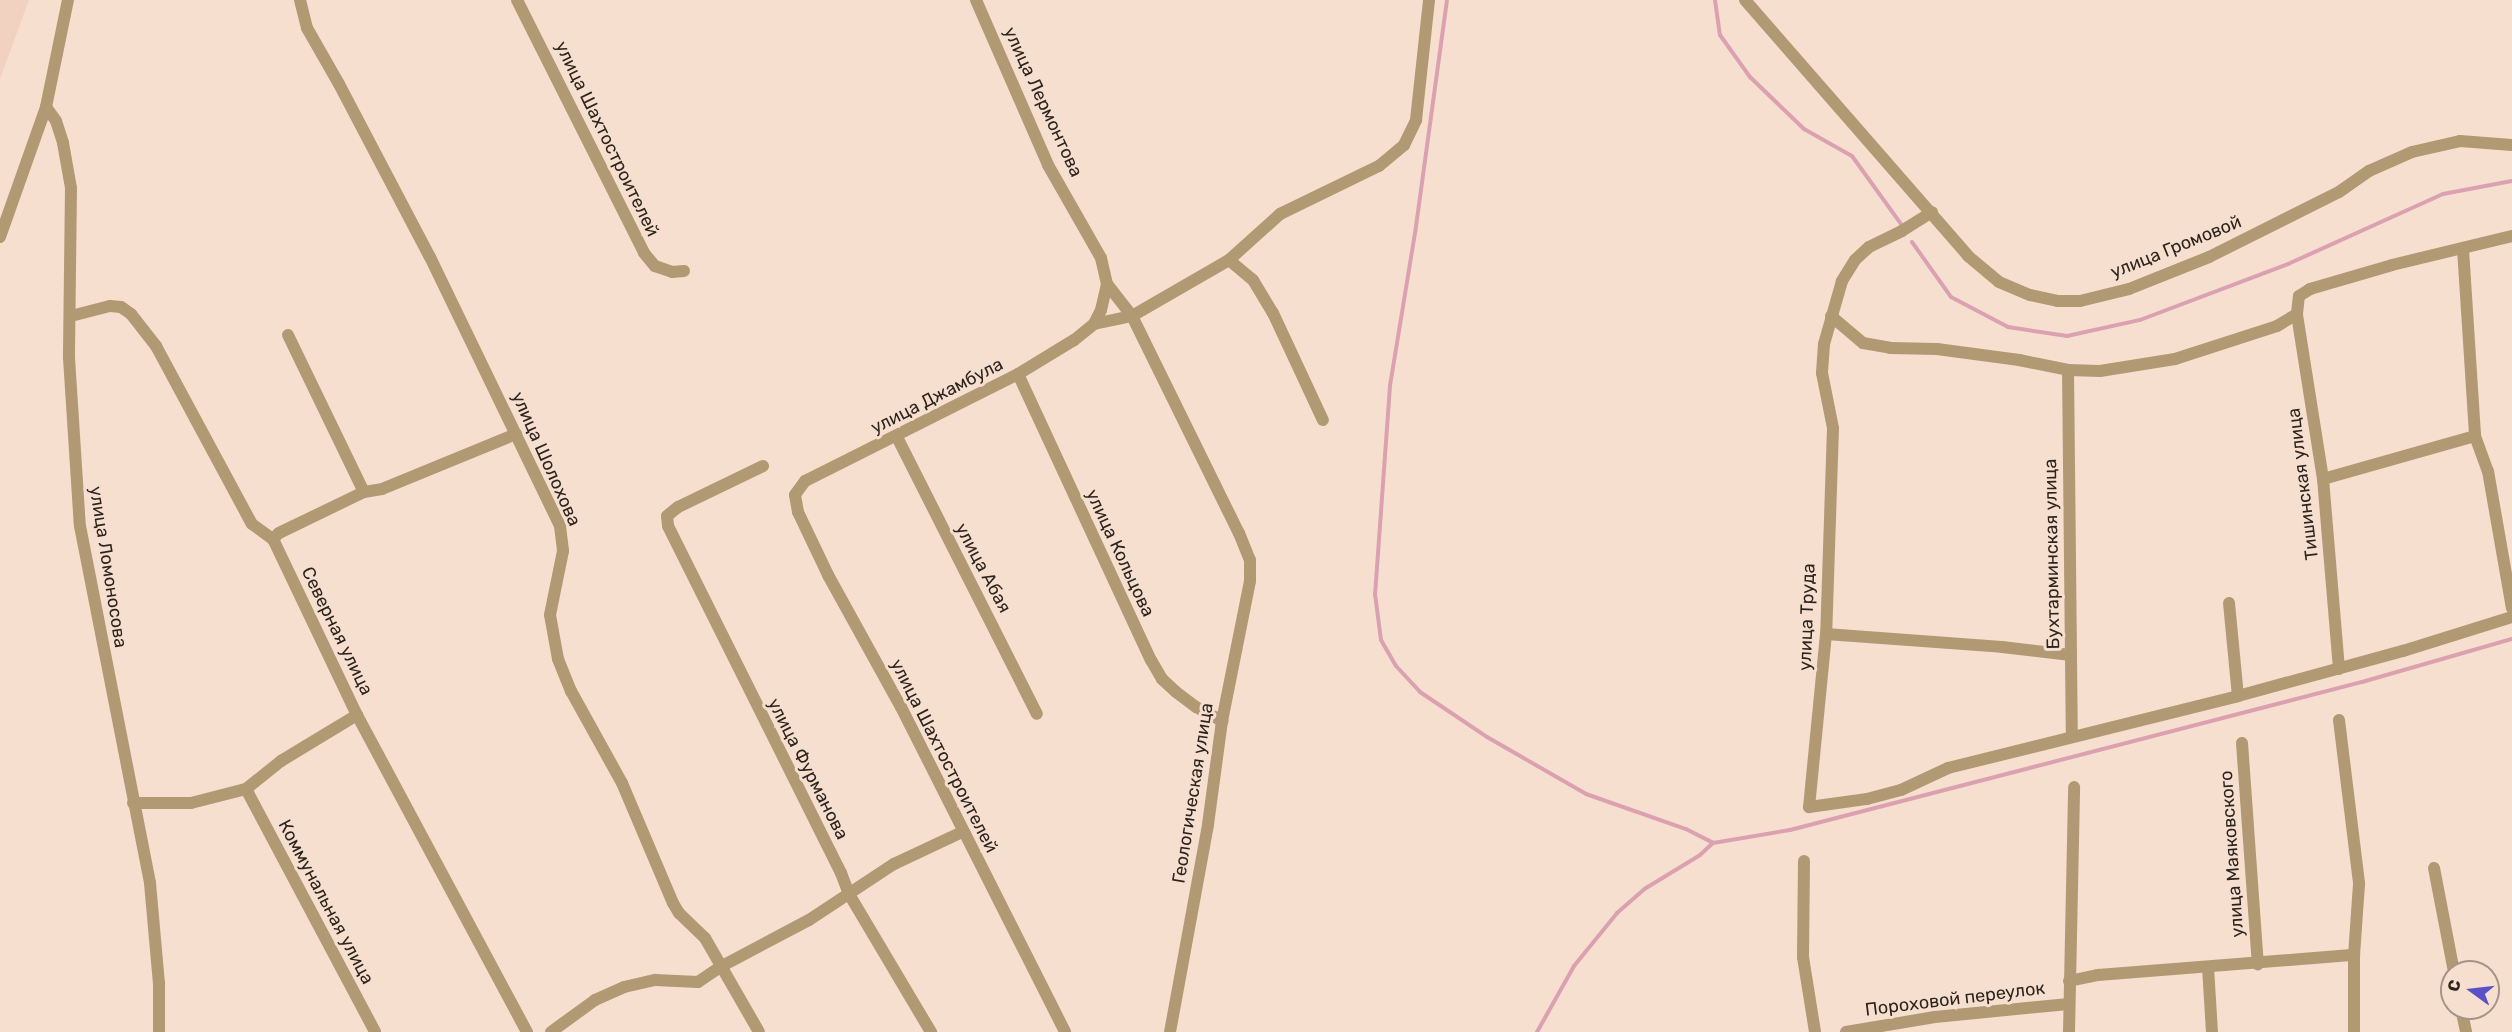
<!DOCTYPE html>
<html>
<head>
<meta charset="utf-8">
<style>
  body { margin:0 }
  #map { position:relative; width:2512px; height:1032px; overflow:hidden; background:#f7dfd0; font-family:Rubik,sans-serif }
  div>[style] { position:absolute }
  .built>* { inset:0; background:#f1d2c0 }
  .stream>* { height:4px; margin:-2px; padding:0 2px; transform-origin:2px; border-radius:2px; background:#dca1b1 }
  .street>* { height:12px; margin:-6px; padding:0 6px; transform-origin:6px; border-radius:6px; background:#b19a73 }
  span { translate:-50% -50%; white-space:nowrap; text-align:center; line-height:1.15; -webkit-text-stroke:6px #f7dfd0; paint-order:stroke }
  .street-label { font-size:18px; color:#2d241e }
  .north { position:absolute; left:2440px; top:960px; width:60px; height:60px; box-sizing:border-box; background:#f7dfd0; border:2px solid #a69489; border-radius:50%; rotate:285deg; font-size:16px; font-weight:700; line-height:24px; text-align:center; color:#2d241e }
  .north::after { content:''; display:block; margin:auto; width:21px; height:27px; background:#5951c9; clip-path:polygon(50% 0,100% 100%,50% 72%,0 100%) }
</style>
</head>
<body>
<div id="map">
  <div class="built">
    <div style="clip-path:polygon(0 0,29px 0,0 79px)"></div>
  </div>
  <div class="stream">
    <div style="left:1447px;top:0;width:235px;rotate:97.8deg"></div>
    <div style="left:1415px;top:233px;width:155px;rotate:99.3deg"></div>
    <div style="left:1390px;top:386px;width:209px;rotate:94.1deg"></div>
    <div style="left:1375px;top:594px;width:46px;rotate:82.6deg"></div>
    <div style="left:1381px;top:640px;width:30px;rotate:60deg"></div>
    <div style="left:1396px;top:666px;width:35px;rotate:47deg"></div>
    <div style="left:1420px;top:692px;width:81px;rotate:33.9deg"></div>
    <div style="left:1487px;top:737px;width:114px;rotate:29.9deg"></div>
    <div style="left:1586px;top:794px;width:106px;rotate:19.3deg"></div>
    <div style="left:1686px;top:829px;width:30px;rotate:27deg"></div>
    <div style="left:1713px;top:843px;width:78px;rotate:-9.6deg"></div>
    <div style="left:1790px;top:830px;width:591px;rotate:-14.51deg"></div>
    <div style="left:2362px;top:682px;width:156px;rotate:-16deg"></div>
    <div style="left:1715px;top:0;width:35px;rotate:82deg"></div>
    <div style="left:1720px;top:35px;width:52px;rotate:54.5deg"></div>
    <div style="left:1750px;top:77px;width:75px;rotate:43.9deg"></div>
    <div style="left:1804px;top:129px;width:55px;rotate:29.4deg"></div>
    <div style="left:1852px;top:156px;width:84px;rotate:54.2deg"></div>
    <div style="left:1912px;top:242px;width:67px;rotate:54.7deg"></div>
    <div style="left:1951px;top:297px;width:64px;rotate:27.8deg"></div>
    <div style="left:2008px;top:327px;width:60px;rotate:8.7deg"></div>
    <div style="left:2067px;top:336px;width:75px;rotate:-12.4deg"></div>
    <div style="left:2140px;top:320px;width:158px;rotate:-20.7deg"></div>
    <div style="left:2288px;top:264px;width:170px;rotate:-24.3deg"></div>
    <div style="left:2443px;top:194px;width:70px;rotate:-10.7deg"></div>
    <div style="left:1537px;top:1032px;width:76px;rotate:-60.7deg"></div>
    <div style="left:1574px;top:966px;width:68px;rotate:-50.9deg"></div>
    <div style="left:1617px;top:913px;width:38px;rotate:-41deg"></div>
    <div style="left:1646px;top:888px;width:63px;rotate:-31.4deg"></div>
    <div style="left:1700px;top:855px;width:18px;rotate:-43deg"></div>
  </div>
  <div class="street">
    <div style="left:300px;top:0;width:29px;rotate:76deg"></div>
    <div style="left:307px;top:28px;width:64px;rotate:60.3deg"></div>
    <div style="left:339px;top:84px;width:195px;rotate:62.3deg"></div>
    <div style="left:430px;top:257px;width:299px;rotate:64.2deg"></div>
    <div style="left:560px;top:526px;width:25px;rotate:83deg"></div>
    <div style="left:563px;top:551px;width:65px;rotate:101.5deg"></div>
    <div style="left:550px;top:615px;width:45px;rotate:79.7deg"></div>
    <div style="left:558px;top:659px;width:35px;rotate:68deg"></div>
    <div style="left:571px;top:691px;width:105px;rotate:61deg"></div>
    <div style="left:622px;top:783px;width:130px;rotate:67deg"></div>
    <div style="left:673px;top:903px;width:12px;rotate:59deg"></div>
    <div style="left:679px;top:913px;width:36px;rotate:44deg"></div>
    <div style="left:705px;top:938px;width:108px;rotate:60.1deg"></div>
    <div style="left:517px;top:0;width:283px;rotate:63.3deg"></div>
    <div style="left:644px;top:253px;width:17px;rotate:50deg"></div>
    <div style="left:655px;top:266px;width:18px;rotate:19deg"></div>
    <div style="left:672px;top:272px;width:12px;rotate:-5deg"></div>
    <div style="left:976px;top:0;width:180px;rotate:66.4deg"></div>
    <div style="left:1048px;top:165px;width:107px;rotate:60.3deg"></div>
    <div style="left:1101px;top:258px;width:27px;rotate:77deg"></div>
    <div style="left:1107px;top:284px;width:27px;rotate:103deg"></div>
    <div style="left:1101px;top:310px;width:16px;rotate:117deg"></div>
    <div style="left:1094px;top:324px;width:26px;rotate:141deg"></div>
    <div style="left:1074px;top:340px;width:66px;rotate:148.7deg"></div>
    <div style="left:1018px;top:374px;width:238px;rotate:153.3deg"></div>
    <div style="left:805px;top:481px;width:17px;rotate:126deg"></div>
    <div style="left:795px;top:495px;width:17px;rotate:80deg"></div>
    <div style="left:798px;top:512px;width:70px;rotate:64.5deg"></div>
    <div style="left:828px;top:575px;width:151px;rotate:61.1deg"></div>
    <div style="left:901px;top:707px;width:364px;rotate:63.2deg"></div>
    <div style="left:1745px;top:0;width:340px;rotate:48.9deg"></div>
    <div style="left:1968px;top:256px;width:40px;rotate:40deg"></div>
    <div style="left:1999px;top:282px;width:34px;rotate:23deg"></div>
    <div style="left:2030px;top:295px;width:29px;rotate:12deg"></div>
    <div style="left:2058px;top:301px;width:22px"></div>
    <div style="left:2080px;top:301px;width:50px;rotate:-13.8deg"></div>
    <div style="left:2129px;top:289px;width:86px;rotate:-21.8deg"></div>
    <div style="left:2209px;top:257px;width:145px;rotate:-26.6deg"></div>
    <div style="left:2339px;top:192px;width:37px;rotate:-35deg"></div>
    <div style="left:2369px;top:171px;width:47px;rotate:-23.8deg"></div>
    <div style="left:2412px;top:152px;width:49px;rotate:-12.9deg"></div>
    <div style="left:2460px;top:141px;width:52px;rotate:4.4deg"></div>
    <div style="left:46px;top:107px;width:17px;rotate:54deg"></div>
    <div style="left:56px;top:121px;width:23px;rotate:72deg"></div>
    <div style="left:63px;top:143px;width:46px;rotate:79.9deg"></div>
    <div style="left:71px;top:188px;width:170px;rotate:90.7deg"></div>
    <div style="left:69px;top:358px;width:168px;rotate:86.3deg"></div>
    <div style="left:80px;top:526px;width:364px;rotate:78.9deg"></div>
    <div style="left:150px;top:883px;width:100px;rotate:84.9deg"></div>
    <div style="left:159px;top:983px;width:49px;rotate:90deg"></div>
    <div style="left:1932px;top:212px;width:36px;rotate:148deg"></div>
    <div style="left:1902px;top:231px;width:37px;rotate:154deg"></div>
    <div style="left:1869px;top:247px;width:19px;rotate:137deg"></div>
    <div style="left:1855px;top:260px;width:25px;rotate:122deg"></div>
    <div style="left:1842px;top:281px;width:66px;rotate:105.9deg"></div>
    <div style="left:1824px;top:344px;width:29px;rotate:94deg"></div>
    <div style="left:1822px;top:373px;width:56px;rotate:78.7deg"></div>
    <div style="left:1833px;top:428px;width:206px;rotate:91.9deg"></div>
    <div style="left:1826px;top:634px;width:174px;rotate:95.6deg"></div>
    <div style="left:1809px;top:807px;width:59px;rotate:-7.9deg"></div>
    <div style="left:1867px;top:799px;width:35px;rotate:-15deg"></div>
    <div style="left:1901px;top:790px;width:52px;rotate:-25.1deg"></div>
    <div style="left:1948px;top:768px;width:299px;rotate:-13.9deg"></div>
    <div style="left:2238px;top:696px;width:171px;rotate:-15.3deg"></div>
    <div style="left:2403px;top:651px;width:114px;rotate:-17.3deg"></div>
    <div style="left:0;top:237px;width:138px;rotate:-70.5deg"></div>
    <div style="left:46px;top:107px;width:109px;rotate:-78.4deg"></div>
    <div style="left:2463px;top:249px;width:187px;rotate:86.3deg"></div>
    <div style="left:2475px;top:436px;width:37px;rotate:70deg"></div>
    <div style="left:2488px;top:471px;width:139px;rotate:80.1deg"></div>
    <div style="left:1229px;top:260px;width:31px;rotate:40deg"></div>
    <div style="left:1253px;top:280px;width:39px;rotate:59deg"></div>
    <div style="left:1273px;top:313px;width:118px;rotate:65deg"></div>
    <div style="left:1107px;top:284px;width:41px;rotate:52deg"></div>
    <div style="left:1132px;top:316px;width:242px;rotate:63.8deg"></div>
    <div style="left:1239px;top:533px;width:29px;rotate:68deg"></div>
    <div style="left:1250px;top:560px;width:21px;rotate:90deg"></div>
    <div style="left:1250px;top:581px;width:143px;rotate:101.3deg"></div>
    <div style="left:1222px;top:721px;width:105px;rotate:97.7deg"></div>
    <div style="left:1208px;top:825px;width:210px;rotate:100.4deg"></div>
    <div style="left:71px;top:316px;width:40px;rotate:-14.4deg"></div>
    <div style="left:110px;top:306px;width:11px;rotate:5deg"></div>
    <div style="left:121px;top:307px;width:12px;rotate:35deg"></div>
    <div style="left:131px;top:314px;width:41px;rotate:52deg"></div>
    <div style="left:156px;top:346px;width:202px;rotate:61.7deg"></div>
    <div style="left:252px;top:524px;width:26px;rotate:36deg"></div>
    <div style="left:273px;top:539px;width:195px;rotate:64.5deg"></div>
    <div style="left:357px;top:715px;width:360px;rotate:61.8deg"></div>
    <div style="left:1831px;top:316px;width:42px;rotate:40.2deg"></div>
    <div style="left:1863px;top:343px;width:27px;rotate:10deg"></div>
    <div style="left:1890px;top:348px;width:47px;rotate:1.2deg"></div>
    <div style="left:1937px;top:349px;width:83px;rotate:7.6deg"></div>
    <div style="left:2019px;top:360px;width:50px;rotate:11.5deg"></div>
    <div style="left:2068px;top:370px;width:32px;rotate:2deg"></div>
    <div style="left:2100px;top:371px;width:76px;rotate:-9.1deg"></div>
    <div style="left:2175px;top:359px;width:107px;rotate:-17.9deg"></div>
    <div style="left:2277px;top:326px;width:23px;rotate:-31deg"></div>
    <div style="left:1094px;top:324px;width:39px;rotate:-12deg"></div>
    <div style="left:1132px;top:316px;width:112px;rotate:-30deg"></div>
    <div style="left:1229px;top:260px;width:69px;rotate:-42deg"></div>
    <div style="left:1280px;top:214px;width:110px;rotate:-25.9deg"></div>
    <div style="left:1379px;top:166px;width:33px;rotate:-40deg"></div>
    <div style="left:1404px;top:145px;width:28px;rotate:-64deg"></div>
    <div style="left:1416px;top:120px;width:121px;rotate:-83.8deg"></div>
    <div style="left:288px;top:335px;width:174px;rotate:64.2deg"></div>
    <div style="left:2068px;top:370px;width:367px;rotate:89.4deg"></div>
    <div style="left:1018px;top:374px;width:315px;rotate:65.1deg"></div>
    <div style="left:1151px;top:660px;width:22px;rotate:60deg"></div>
    <div style="left:1162px;top:679px;width:19px;rotate:43deg"></div>
    <div style="left:1176px;top:692px;width:25px;rotate:37deg"></div>
    <div style="left:1196px;top:707px;width:30px;rotate:28deg"></div>
    <div style="left:897px;top:437px;width:310px;rotate:63.2deg"></div>
    <div style="left:763px;top:466px;width:94px;rotate:154.2deg"></div>
    <div style="left:678px;top:507px;width:14px;rotate:141deg"></div>
    <div style="left:667px;top:516px;width:10px;rotate:84deg"></div>
    <div style="left:668px;top:526px;width:388px;rotate:63.5deg"></div>
    <div style="left:841px;top:873px;width:22px;rotate:69deg"></div>
    <div style="left:849px;top:894px;width:161px;rotate:59.3deg"></div>
    <div style="left:2323px;top:479px;width:158px;rotate:-15.8deg"></div>
    <div style="left:273px;top:539px;width:8px;rotate:-45deg"></div>
    <div style="left:279px;top:533px;width:94px;rotate:-25.8deg"></div>
    <div style="left:364px;top:492px;width:18px;rotate:-9deg"></div>
    <div style="left:382px;top:489px;width:145px;rotate:-22.3deg"></div>
    <div style="left:2229px;top:603px;width:93px;rotate:84.5deg"></div>
    <div style="left:1826px;top:634px;width:176px;rotate:4.2deg"></div>
    <div style="left:2002px;top:647px;width:69px;rotate:6.6deg"></div>
    <div style="left:2339px;top:669px;width:191px;rotate:-94.8deg"></div>
    <div style="left:2323px;top:479px;width:167px;rotate:-99deg"></div>
    <div style="left:2297px;top:314px;width:18px;rotate:-84deg"></div>
    <div style="left:2299px;top:296px;width:13px;rotate:-32deg"></div>
    <div style="left:2310px;top:289px;width:85px;rotate:-16.3deg"></div>
    <div style="left:2392px;top:265px;width:123px;rotate:-13.6deg"></div>
    <div style="left:2339px;top:720px;width:165px;rotate:83deg"></div>
    <div style="left:2359px;top:884px;width:71px;rotate:94deg"></div>
    <div style="left:2354px;top:955px;width:77px;rotate:90deg"></div>
    <div style="left:2242px;top:743px;width:222px;rotate:85.9deg"></div>
    <div style="left:246px;top:789px;width:275px;rotate:62deg"></div>
    <div style="left:133px;top:803px;width:58px"></div>
    <div style="left:191px;top:803px;width:57px;rotate:-14.3deg"></div>
    <div style="left:246px;top:789px;width:45px;rotate:-38.7deg"></div>
    <div style="left:281px;top:761px;width:89px;rotate:-31.2deg"></div>
    <div style="left:1804px;top:861px;width:96px;rotate:90.6deg"></div>
    <div style="left:1803px;top:957px;width:76px;rotate:80.9deg"></div>
    <div style="left:2434px;top:868px;width:106px;rotate:79.1deg"></div>
    <div style="left:2208px;top:967px;width:65px;rotate:86.5deg"></div>
    <div style="left:2069px;top:981px;width:30px;rotate:-12deg"></div>
    <div style="left:2098px;top:975px;width:257px;rotate:-4.5deg"></div>
    <div style="left:2461px;top:1008px;width:25px;rotate:78deg"></div>
    <div style="left:551px;top:1032px;width:54px;rotate:-36deg"></div>
    <div style="left:595px;top:1000px;width:32px;rotate:-24deg"></div>
    <div style="left:624px;top:987px;width:32px;rotate:-13deg"></div>
    <div style="left:655px;top:980px;width:43px;rotate:2.7deg"></div>
    <div style="left:698px;top:982px;width:29px;rotate:-34deg"></div>
    <div style="left:722px;top:966px;width:98px;rotate:-27.9deg"></div>
    <div style="left:809px;top:920px;width:102px;rotate:-33.4deg"></div>
    <div style="left:894px;top:864px;width:75px;rotate:-25.2deg"></div>
    <div style="left:1846px;top:1032px;width:90px;rotate:-9.6deg"></div>
    <div style="left:1935px;top:1017px;width:134px;rotate:-5.6deg"></div>
    <div style="left:2069px;top:1032px;width:245px;rotate:-88.8deg"></div>
  </div>
  <div class="street-label">
    <span style="left:1043px;top:102px;rotate:65deg">улица Лермонтова</span>
    <span style="left:607px;top:139px;rotate:64deg">улица Шахтостроителей</span>
    <span style="left:2176px;top:247px;rotate:-22deg">улица Громовой</span>
    <span style="left:937px;top:396px;rotate:-27deg">улица Джамбула</span>
    <span style="left:546px;top:459px;rotate:66deg">улица Шолохова</span>
    <span style="left:2303px;top:484px;rotate:-97deg">Тишинская улица</span>
    <span style="left:1120px;top:553px;rotate:65deg">улица Кольцова</span>
    <span style="left:2052px;top:554px;rotate:-91deg">Бухтарминская улица</span>
    <span style="left:108px;top:567px;rotate:81deg">улица Ломоносова</span>
    <span style="left:983px;top:568px;rotate:62deg">улица Абая</span>
    <span style="left:1807px;top:617px;rotate:-88deg">улица Труда</span>
    <span style="left:337px;top:631px;rotate:64deg">Северная улица</span>
    <span style="left:944px;top:756px;rotate:63deg">улица Шахтостроителей</span>
    <span style="left:808px;top:769px;rotate:63deg">улица Фурманова</span>
    <span style="left:1193px;top:793px;rotate:-81deg">Геологическая улица</span>
    <span style="left:2232px;top:854px;rotate:-94deg">улица Маяковского</span>
    <span style="left:326px;top:902px;rotate:62deg">Коммунальная улица</span>
    <span style="left:1955px;top:999px;rotate:-7deg">Пороховой переулок</span>
  </div>
  <div class="north">С</div>
</div>
</body>
</html>
